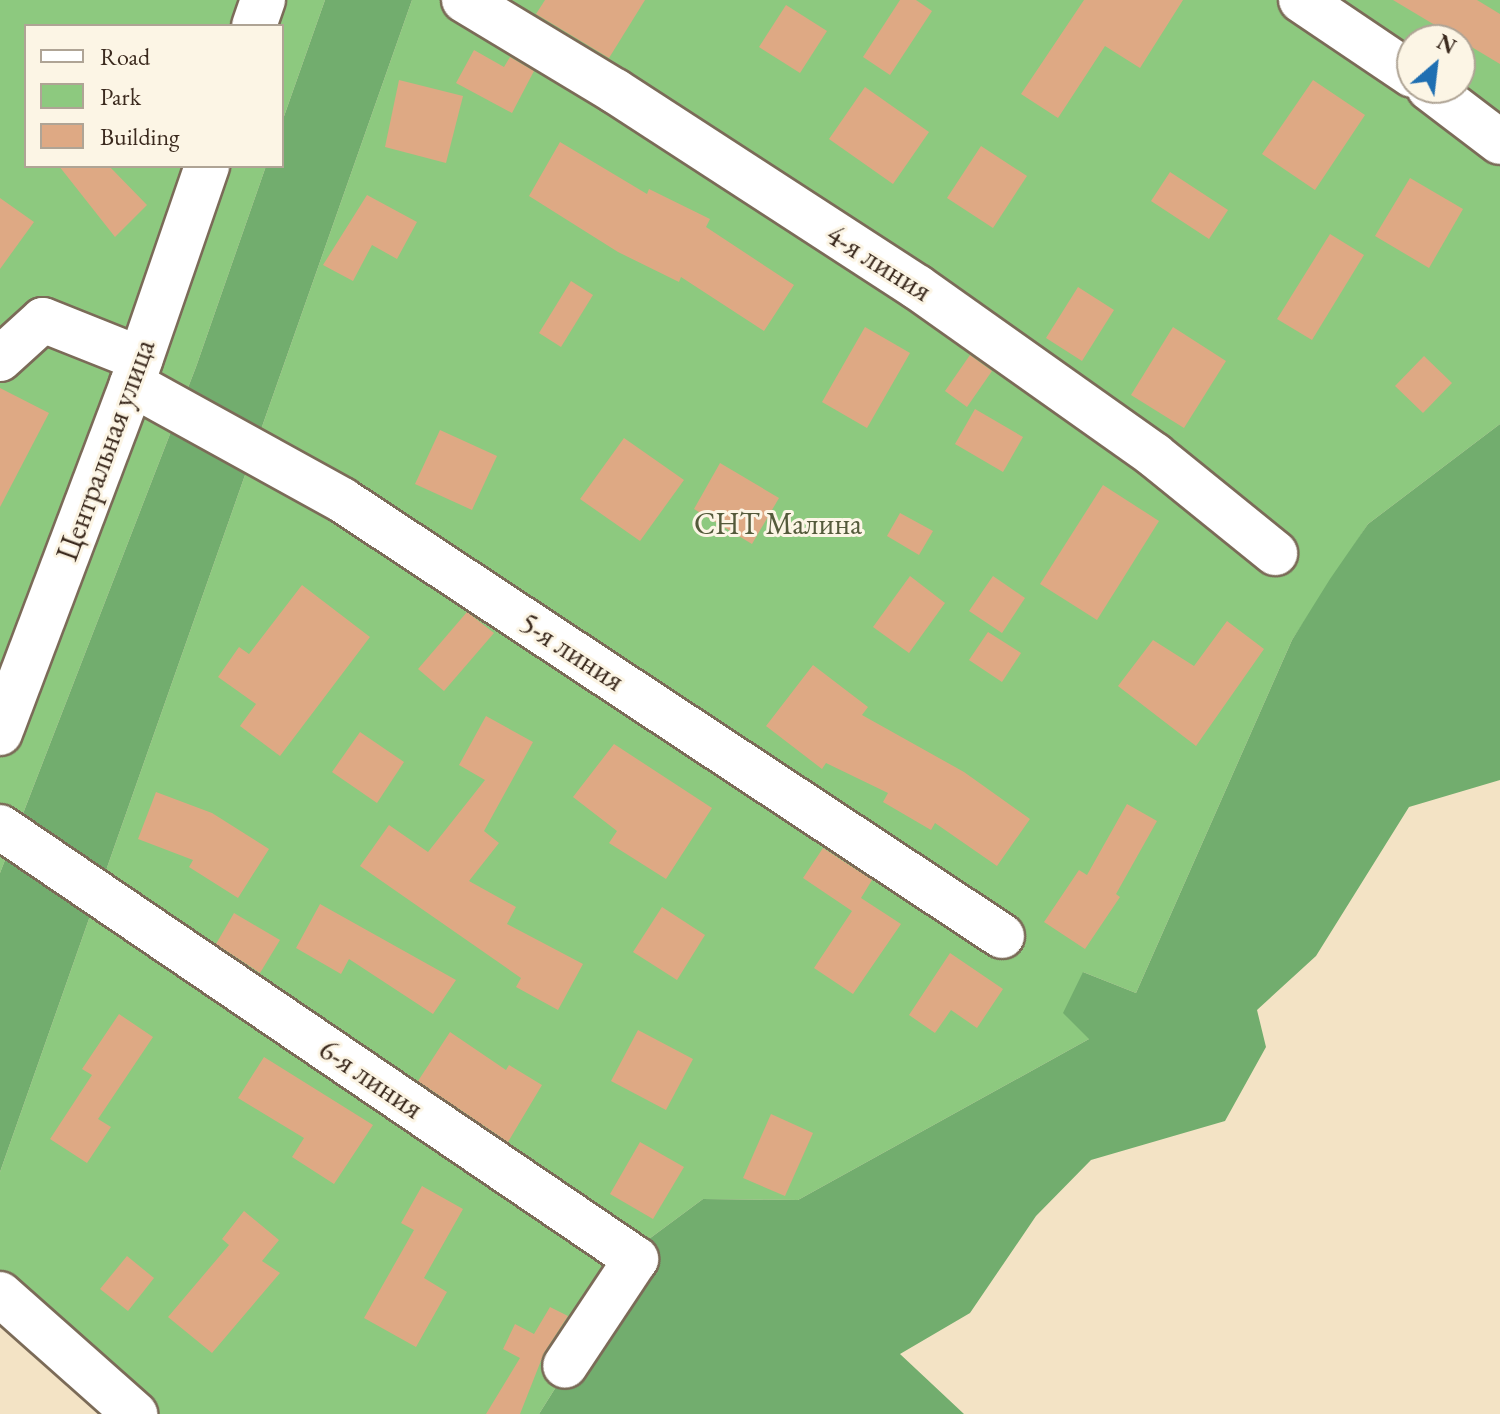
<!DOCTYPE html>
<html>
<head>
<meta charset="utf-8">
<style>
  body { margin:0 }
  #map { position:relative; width:1500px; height:1414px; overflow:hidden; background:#f3e3c5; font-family:"EB Garamond",serif }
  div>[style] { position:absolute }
  .green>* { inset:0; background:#8dc97f }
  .forest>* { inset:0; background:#72ad6e }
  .building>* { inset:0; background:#dea984 }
  .roads { filter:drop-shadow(2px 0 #7b6b58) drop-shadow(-2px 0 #7b6b58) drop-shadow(0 2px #7b6b58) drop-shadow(0 -2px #7b6b58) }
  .minor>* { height:44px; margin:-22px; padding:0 22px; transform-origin:22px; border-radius:22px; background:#fff }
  span { translate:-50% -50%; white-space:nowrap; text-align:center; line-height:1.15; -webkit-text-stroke:6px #fcf5e5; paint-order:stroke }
  .street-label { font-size:30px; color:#3b2a1e }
  .park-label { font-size:30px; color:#545a3b }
  .legend { position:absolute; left:24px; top:24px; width:260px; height:144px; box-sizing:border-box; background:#fcf5e5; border:2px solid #afa495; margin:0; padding:10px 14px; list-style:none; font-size:24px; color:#3b2a1e }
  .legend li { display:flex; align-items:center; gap:16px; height:40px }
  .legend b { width:40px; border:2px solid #afa495 }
  .north { position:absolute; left:1396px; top:24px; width:80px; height:80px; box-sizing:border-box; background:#fcf5e5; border:2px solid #afa495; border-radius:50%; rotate:28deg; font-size:22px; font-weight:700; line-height:32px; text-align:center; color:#3b2a1e }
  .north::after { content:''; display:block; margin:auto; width:28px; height:36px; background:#1f6fb2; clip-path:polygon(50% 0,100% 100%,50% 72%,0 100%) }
</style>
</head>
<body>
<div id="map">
  <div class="green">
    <div style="clip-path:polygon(0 0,325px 0,282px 122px,282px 26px,26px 26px,26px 166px,266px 166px,196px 367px,0 873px)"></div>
    <div style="clip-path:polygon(evenodd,412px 0,1500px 0,1500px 424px,1368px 524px,1292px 640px,1136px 993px,1083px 972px,1089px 1039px,798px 1200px,703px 1199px,649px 1239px,539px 1414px,127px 1414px,0 1294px,0 1172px,412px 0,1412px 40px,1460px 40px,1460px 88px,1412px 88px,1412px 40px)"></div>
  </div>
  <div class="forest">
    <div style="clip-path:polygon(325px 0,412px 0,0 1172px,0 873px,196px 367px,266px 166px,282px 166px,282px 122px)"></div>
    <div style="clip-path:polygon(1500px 424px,1500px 780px,1409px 807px,1316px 956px,1257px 1010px,1266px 1047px,1225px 1121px,1091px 1160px,1036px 1216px,970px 1313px,900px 1354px,964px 1414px,539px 1414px,649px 1239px,703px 1199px,798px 1200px,1089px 1039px,1063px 1013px,1083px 972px,1136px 993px,1292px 640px,1330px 579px,1368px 524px)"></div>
  </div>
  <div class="building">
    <div style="clip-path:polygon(545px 0,645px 0,609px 58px,536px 14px)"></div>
    <div style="clip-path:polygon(900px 0,916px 0,932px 11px,890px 75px,863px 57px)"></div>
    <div style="clip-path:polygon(1084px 0,1183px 0,1140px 68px,1105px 46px,1058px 118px,1021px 94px)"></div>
    <div style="clip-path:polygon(1393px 0,1477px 0,1500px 14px,1500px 64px)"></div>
    <div style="clip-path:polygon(786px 5px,827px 31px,800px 73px,759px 47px)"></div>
    <div style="clip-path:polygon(474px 50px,504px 67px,510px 57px,534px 71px,512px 113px,456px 83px)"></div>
    <div style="clip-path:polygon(399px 80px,463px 96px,446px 163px,385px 147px)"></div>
    <div style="clip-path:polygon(1313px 80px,1365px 115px,1315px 190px,1262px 154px)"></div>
    <div style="clip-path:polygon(865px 87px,929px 132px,893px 184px,829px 139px)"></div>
    <div style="clip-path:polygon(560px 142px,647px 194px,649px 189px,710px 219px,706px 227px,794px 285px,764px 331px,681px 277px,679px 282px,618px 252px,529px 196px)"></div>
    <div style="clip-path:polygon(981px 146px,1027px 176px,993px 228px,947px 198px)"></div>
    <div style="clip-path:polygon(59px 166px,109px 166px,147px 205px,115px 237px)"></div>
    <div style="clip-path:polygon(1170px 172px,1228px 210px,1209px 239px,1151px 201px)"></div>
    <div style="clip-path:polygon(1410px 178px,1463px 209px,1429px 268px,1375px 236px)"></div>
    <div style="clip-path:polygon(367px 195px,417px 222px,397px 259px,372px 245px,353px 281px,323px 265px)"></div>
    <div style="clip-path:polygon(0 198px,34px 222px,0 269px)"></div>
    <div style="clip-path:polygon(1330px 234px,1364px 255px,1312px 340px,1277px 319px)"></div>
    <div style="clip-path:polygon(571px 281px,593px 295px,561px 347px,539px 333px)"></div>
    <div style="clip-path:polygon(1078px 287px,1114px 310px,1082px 361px,1046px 338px)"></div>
    <div style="clip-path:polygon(865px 327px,910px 353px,867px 428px,822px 402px)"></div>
    <div style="clip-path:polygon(1173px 327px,1226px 361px,1184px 428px,1131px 395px)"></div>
    <div style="clip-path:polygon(970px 355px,992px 371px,967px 407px,945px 391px)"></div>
    <div style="clip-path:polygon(1424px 356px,1452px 383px,1423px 413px,1395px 386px)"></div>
    <div style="clip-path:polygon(0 388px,49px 413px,0 507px)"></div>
    <div style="clip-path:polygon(975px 409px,1023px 437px,1003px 472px,955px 444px)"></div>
    <div style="clip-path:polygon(440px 430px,497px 456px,472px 510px,415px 484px)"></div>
    <div style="clip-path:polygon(624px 438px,684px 480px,640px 541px,580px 499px)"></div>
    <div style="clip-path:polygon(720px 463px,779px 498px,752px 544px,694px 509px)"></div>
    <div style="clip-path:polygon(1103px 485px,1159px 521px,1097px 620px,1040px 584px)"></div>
    <div style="clip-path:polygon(900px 513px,933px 531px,919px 555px,887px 536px)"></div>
    <div style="clip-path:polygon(910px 576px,945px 603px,909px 653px,873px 627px)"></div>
    <div style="clip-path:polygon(993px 576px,1025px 598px,1002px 633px,969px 611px)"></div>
    <div style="clip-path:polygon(302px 585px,370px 637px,280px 756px,240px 726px,256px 704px,218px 677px,239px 647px,249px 654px)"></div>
    <div style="clip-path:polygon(467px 612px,494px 633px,444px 691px,418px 669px)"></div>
    <div style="clip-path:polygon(1227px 621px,1264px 649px,1196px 746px,1118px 686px,1153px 640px,1194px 666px)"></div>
    <div style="clip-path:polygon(988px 632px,1021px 653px,1002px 682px,969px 660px)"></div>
    <div style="clip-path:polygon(813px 665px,868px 707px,862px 715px,964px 772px,1030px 819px,997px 866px,935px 823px,931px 830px,883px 802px,888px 793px,826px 763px,822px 769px,766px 726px)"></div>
    <div style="clip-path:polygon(486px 716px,533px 742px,484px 831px,499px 843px,469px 881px,516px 907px,507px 924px,583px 964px,558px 1010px,516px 987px,521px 978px,360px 866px,389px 825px,428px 852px,485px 780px,459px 765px)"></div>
    <div style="clip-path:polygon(360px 732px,404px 762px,377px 803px,332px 772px)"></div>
    <div style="clip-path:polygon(614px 744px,712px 808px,666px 879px,609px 843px,617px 831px,573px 797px)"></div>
    <div style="clip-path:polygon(156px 792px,212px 813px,269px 849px,238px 898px,189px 867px,193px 860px,138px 839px)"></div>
    <div style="clip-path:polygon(1127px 804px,1157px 821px,1116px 894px,1120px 897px,1085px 949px,1044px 922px,1079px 870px,1087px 875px)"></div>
    <div style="clip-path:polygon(823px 848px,872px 880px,861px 898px,901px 924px,853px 994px,814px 968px,852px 911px,803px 878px)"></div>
    <div style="clip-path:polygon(320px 904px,456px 980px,433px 1014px,349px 959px,341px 974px,296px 948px)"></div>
    <div style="clip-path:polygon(662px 907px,705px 935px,677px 980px,633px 952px)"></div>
    <div style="clip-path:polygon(234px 913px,280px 940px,260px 973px,216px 944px)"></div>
    <div style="clip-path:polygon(950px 953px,1003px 989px,977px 1028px,951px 1010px,935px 1033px,909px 1015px)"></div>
    <div style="clip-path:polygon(119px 1014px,153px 1037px,98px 1119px,111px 1127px,87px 1163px,50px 1139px,92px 1075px,82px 1069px)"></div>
    <div style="clip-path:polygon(638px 1030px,693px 1059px,666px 1110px,611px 1081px)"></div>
    <div style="clip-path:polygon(450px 1032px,506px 1070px,509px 1065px,542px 1085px,508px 1142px,418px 1081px)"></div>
    <div style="clip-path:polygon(264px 1057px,373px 1125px,334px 1184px,292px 1157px,304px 1138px,238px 1098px)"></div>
    <div style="clip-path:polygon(771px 1114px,813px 1133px,785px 1196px,743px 1178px)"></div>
    <div style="clip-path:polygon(640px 1142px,684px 1167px,653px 1219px,610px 1194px)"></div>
    <div style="clip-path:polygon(422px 1186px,463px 1209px,424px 1278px,447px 1292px,416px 1347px,364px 1318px,414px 1230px,401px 1223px)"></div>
    <div style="clip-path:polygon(244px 1211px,279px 1240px,262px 1261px,280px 1273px,212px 1353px,168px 1317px,229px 1245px,222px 1239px)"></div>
    <div style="clip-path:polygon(127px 1256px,154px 1278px,128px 1311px,100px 1289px)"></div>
    <div style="clip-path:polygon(550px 1307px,568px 1316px,544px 1353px,520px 1414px,486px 1414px,520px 1358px,503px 1349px,515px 1324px,534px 1334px)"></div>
  </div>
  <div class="roads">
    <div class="minor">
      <div style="left:464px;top:0;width:176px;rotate:31.1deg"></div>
      <div style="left:615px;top:91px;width:360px;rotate:33deg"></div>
      <div style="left:917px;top:287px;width:291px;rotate:35.3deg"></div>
      <div style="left:1154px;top:455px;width:156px;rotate:39deg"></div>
      <div style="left:1301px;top:0;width:134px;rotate:34deg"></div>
      <div style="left:254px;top:26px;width:28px;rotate:-71deg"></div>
      <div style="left:1429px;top:88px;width:89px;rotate:37.3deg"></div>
      <div style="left:0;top:359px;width:58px;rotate:-42.2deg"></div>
      <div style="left:43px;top:320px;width:105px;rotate:21.7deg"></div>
      <div style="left:132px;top:384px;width:240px;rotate:28.9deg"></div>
      <div style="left:342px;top:500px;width:791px;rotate:33.45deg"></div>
      <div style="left:0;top:733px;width:373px;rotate:-69.3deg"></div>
      <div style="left:132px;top:384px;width:231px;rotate:-71deg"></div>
      <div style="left:0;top:827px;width:769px;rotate:34.19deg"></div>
      <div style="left:636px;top:1259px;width:128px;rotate:123.6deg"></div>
      <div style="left:0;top:1294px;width:181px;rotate:41.6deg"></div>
    </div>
  </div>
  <div class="street-label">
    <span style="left:879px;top:263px;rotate:32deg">4-я линия</span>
    <span style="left:106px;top:450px;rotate:-70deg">Центральная улица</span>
    <span style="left:572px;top:652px;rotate:33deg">5-я линия</span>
    <span style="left:371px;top:1079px;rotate:34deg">6-я линия</span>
  </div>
  <div class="park-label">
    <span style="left:778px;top:524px">СНТ Малина</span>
  </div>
  <ul class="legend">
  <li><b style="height:10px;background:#fff"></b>Road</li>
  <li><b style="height:22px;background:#8dc97f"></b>Park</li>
  <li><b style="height:22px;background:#dea984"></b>Building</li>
  </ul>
  <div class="north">N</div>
</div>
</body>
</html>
